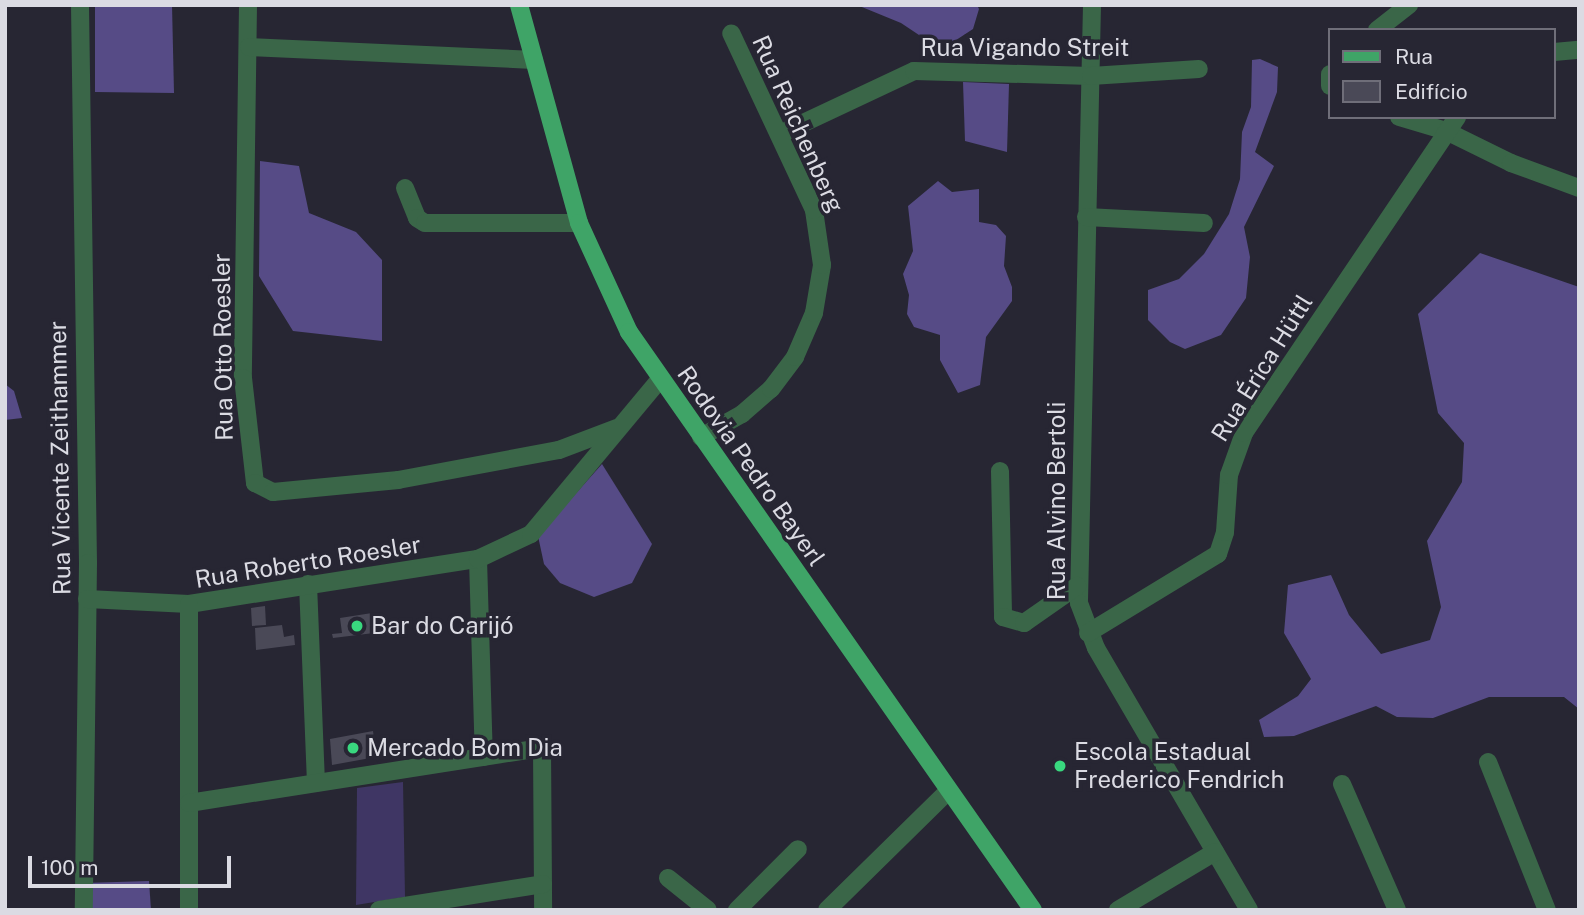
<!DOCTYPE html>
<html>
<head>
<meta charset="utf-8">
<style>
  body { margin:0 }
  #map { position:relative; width:1584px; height:915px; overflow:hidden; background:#272633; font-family:"Public Sans",sans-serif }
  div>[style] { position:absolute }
  .green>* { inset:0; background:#3f3664 }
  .forest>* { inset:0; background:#564b86 }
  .building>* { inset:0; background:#4a4957 }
  .minor>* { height:18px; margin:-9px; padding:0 9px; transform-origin:9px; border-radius:9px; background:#3a6648 }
  .major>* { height:18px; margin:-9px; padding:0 9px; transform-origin:9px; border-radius:9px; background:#3fa467 }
  .dots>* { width:19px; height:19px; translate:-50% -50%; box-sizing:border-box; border:4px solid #272633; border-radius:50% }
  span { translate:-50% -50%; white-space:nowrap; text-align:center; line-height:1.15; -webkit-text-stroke:7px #272633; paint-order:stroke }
  .street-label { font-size:24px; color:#dbdbe3 }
  .poi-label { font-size:24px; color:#dbdbe3 }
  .left { translate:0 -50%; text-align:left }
  .frame { position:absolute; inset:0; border:7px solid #dbdbe3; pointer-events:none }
  .legend { position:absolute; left:1328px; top:28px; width:228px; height:91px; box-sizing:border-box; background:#272633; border:2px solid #6f6e79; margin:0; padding:9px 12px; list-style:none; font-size:21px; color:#dbdbe3 }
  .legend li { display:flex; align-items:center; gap:14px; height:35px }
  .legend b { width:35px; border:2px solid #6f6e79 }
  .scale { position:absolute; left:28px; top:856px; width:203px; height:32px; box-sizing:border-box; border:4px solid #dbdbe3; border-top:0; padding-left:9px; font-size:21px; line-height:24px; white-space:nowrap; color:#dbdbe3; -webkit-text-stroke:5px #272633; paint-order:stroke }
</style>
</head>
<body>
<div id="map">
  <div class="green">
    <div style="clip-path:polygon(403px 782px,405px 897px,356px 905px,357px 788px)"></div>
  </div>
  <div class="forest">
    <div style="clip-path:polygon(95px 5px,172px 5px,174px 93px,95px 92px)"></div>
    <div style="clip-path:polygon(857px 5px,977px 5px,979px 9px,973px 29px,950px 44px,931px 43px,901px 23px)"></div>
    <div style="clip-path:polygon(1260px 59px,1278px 67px,1277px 92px,1255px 152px,1274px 166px,1244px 227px,1250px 257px,1246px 298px,1221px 335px,1185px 349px,1170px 342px,1148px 320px,1148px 290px,1179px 279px,1204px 254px,1229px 214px,1240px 179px,1242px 132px,1251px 107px,1252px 60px)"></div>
    <div style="clip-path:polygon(963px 82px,1009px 84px,1007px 152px,965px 141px)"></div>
    <div style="clip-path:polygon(260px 161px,299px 166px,309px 213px,356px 232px,382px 260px,382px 341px,293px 331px,259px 276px)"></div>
    <div style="clip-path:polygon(938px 181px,952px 192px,979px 189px,979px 222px,996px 225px,1006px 236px,1004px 266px,1012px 287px,1012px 301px,986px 337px,980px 385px,958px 393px,940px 360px,940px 335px,914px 327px,907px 314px,909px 295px,903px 274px,913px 251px,908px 206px)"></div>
    <div style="clip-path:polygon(1480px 253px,1579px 287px,1579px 709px,1564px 697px,1489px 697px,1433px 718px,1397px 717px,1376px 706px,1294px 736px,1264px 737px,1259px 720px,1298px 696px,1311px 679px,1284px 633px,1288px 585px,1331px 575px,1349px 615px,1381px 654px,1430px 640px,1441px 607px,1427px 541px,1462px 482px,1464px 443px,1438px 413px,1418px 314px)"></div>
    <div style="clip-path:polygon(5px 384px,14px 391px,22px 418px,5px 420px)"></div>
    <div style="clip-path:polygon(602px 464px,652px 544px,632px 583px,594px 597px,560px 583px,544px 564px,538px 536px)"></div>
    <div style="clip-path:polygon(149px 881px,151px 910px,84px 910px,84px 883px)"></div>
  </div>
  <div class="building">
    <div style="clip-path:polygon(265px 606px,266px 625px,252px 626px,251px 608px)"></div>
    <div style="clip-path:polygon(372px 613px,374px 633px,333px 638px,332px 634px,342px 633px,340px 618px)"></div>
    <div style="clip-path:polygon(282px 625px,284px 637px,294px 635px,295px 645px,256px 650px,255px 628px)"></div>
    <div style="clip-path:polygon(373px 731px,376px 757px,332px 765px,330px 739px)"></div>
  </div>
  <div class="minor">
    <div style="left:80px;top:5px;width:558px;rotate:89.18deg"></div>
    <div style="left:88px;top:563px;width:347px;rotate:90.7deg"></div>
    <div style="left:248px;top:5px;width:373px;rotate:90.8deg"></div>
    <div style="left:243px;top:378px;width:106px;rotate:83.5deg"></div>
    <div style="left:255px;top:483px;width:20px;rotate:27deg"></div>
    <div style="left:273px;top:492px;width:126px;rotate:-5.5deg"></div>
    <div style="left:398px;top:480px;width:164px;rotate:-10.6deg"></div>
    <div style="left:559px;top:450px;width:62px;rotate:-20.8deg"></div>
    <div style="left:1092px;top:5px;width:598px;rotate:91.25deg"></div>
    <div style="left:1079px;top:603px;width:48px;rotate:69.3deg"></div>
    <div style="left:1096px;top:648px;width:303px;rotate:59.7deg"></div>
    <div style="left:1377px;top:30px;width:41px;rotate:-38deg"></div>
    <div style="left:249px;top:47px;width:285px;rotate:2.6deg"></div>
    <div style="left:1554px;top:52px;width:25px;rotate:-5deg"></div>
    <div style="left:1330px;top:74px;width:12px;rotate:90deg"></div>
    <div style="left:1399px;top:117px;width:49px;rotate:16.6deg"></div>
    <div style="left:1446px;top:131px;width:72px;rotate:26.2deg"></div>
    <div style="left:1511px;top:163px;width:72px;rotate:20.2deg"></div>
    <div style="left:780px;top:134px;width:148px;rotate:-25.2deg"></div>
    <div style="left:914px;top:71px;width:177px;rotate:1.6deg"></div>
    <div style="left:1091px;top:76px;width:108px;rotate:-3.7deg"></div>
    <div style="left:405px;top:188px;width:32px;rotate:68deg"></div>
    <div style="left:417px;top:218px;width:9px;rotate:32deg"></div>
    <div style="left:425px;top:223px;width:154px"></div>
    <div style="left:1086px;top:217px;width:118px;rotate:2.9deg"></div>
    <div style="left:701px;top:437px;width:47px;rotate:-29.3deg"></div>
    <div style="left:742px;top:414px;width:38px;rotate:-41deg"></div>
    <div style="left:771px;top:389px;width:40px;rotate:-53deg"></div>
    <div style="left:795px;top:357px;width:48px;rotate:-66.6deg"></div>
    <div style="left:814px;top:313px;width:49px;rotate:-80.5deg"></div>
    <div style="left:822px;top:265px;width:56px;rotate:-98.3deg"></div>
    <div style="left:814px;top:210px;width:195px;rotate:-115.1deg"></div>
    <div style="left:1000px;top:471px;width:146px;rotate:88.8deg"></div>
    <div style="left:1003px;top:617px;width:22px;rotate:16deg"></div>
    <div style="left:1024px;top:623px;width:65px;rotate:-34.9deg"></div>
    <div style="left:478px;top:559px;width:198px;rotate:88.3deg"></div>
    <div style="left:308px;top:584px;width:199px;rotate:87.7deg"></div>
    <div style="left:87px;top:599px;width:102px;rotate:2.8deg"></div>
    <div style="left:189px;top:604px;width:292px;rotate:-8.9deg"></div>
    <div style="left:478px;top:559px;width:59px;rotate:-25.3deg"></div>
    <div style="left:531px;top:534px;width:202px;rotate:-50.2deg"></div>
    <div style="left:189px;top:604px;width:306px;rotate:90deg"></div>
    <div style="left:1088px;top:633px;width:152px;rotate:-31.3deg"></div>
    <div style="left:1218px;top:554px;width:23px;rotate:-72deg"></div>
    <div style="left:1225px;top:532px;width:57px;rotate:-86deg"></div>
    <div style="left:1229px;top:475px;width:45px;rotate:-70.3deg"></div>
    <div style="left:1244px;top:433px;width:381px;rotate:-56deg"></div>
    <div style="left:1488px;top:762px;width:159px;rotate:68.3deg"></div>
    <div style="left:1342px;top:784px;width:137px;rotate:66.4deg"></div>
    <div style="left:189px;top:803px;width:357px;rotate:-8.9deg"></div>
    <div style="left:542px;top:748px;width:162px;rotate:89.6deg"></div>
    <div style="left:668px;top:878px;width:51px;rotate:38.7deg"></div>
    <div style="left:379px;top:910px;width:166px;rotate:-9deg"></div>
    <div style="left:737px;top:910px;width:86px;rotate:-45deg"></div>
    <div style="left:827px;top:910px;width:170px;rotate:-44.5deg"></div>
    <div style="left:1118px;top:910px;width:113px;rotate:-30.9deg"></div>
  </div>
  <div class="major">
    <div style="left:519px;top:5px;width:226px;rotate:74.6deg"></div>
    <div style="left:579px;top:223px;width:120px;rotate:65.4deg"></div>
    <div style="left:629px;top:332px;width:705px;rotate:55.05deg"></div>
  </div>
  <div class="dots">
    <div style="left:357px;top:626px;background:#39d87f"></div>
    <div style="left:353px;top:748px;background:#39d87f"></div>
    <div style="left:1060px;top:766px;background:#39d87f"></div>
  </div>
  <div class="street-label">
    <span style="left:1025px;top:48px">Rua Vigando Streit</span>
    <span style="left:798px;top:124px;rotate:66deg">Rua Reichenberg</span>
    <span style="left:223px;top:347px;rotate:-91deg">Rua Otto Roesler</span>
    <span style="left:1262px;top:368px;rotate:-58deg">Rua Érica Hüttl</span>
    <span style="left:60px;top:458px;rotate:-91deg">Rua Vicente Zeithammer</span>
    <span style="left:751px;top:466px;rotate:55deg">Rodovia Pedro Bayerl</span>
    <span style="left:1057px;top:501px;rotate:-90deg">Rua Alvino Bertoli</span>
    <span style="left:308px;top:562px;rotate:-9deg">Rua Roberto Roesler</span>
  </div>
  <div class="poi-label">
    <span class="left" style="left:371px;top:626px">Bar do Carijó</span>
    <span class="left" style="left:367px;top:748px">Mercado Bom Dia</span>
    <span class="left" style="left:1074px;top:766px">Escola Estadual<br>Frederico Fendrich</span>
  </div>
  <div class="frame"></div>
  <ul class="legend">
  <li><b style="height:9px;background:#3fa467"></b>Rua</li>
  <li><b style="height:19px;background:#4a4957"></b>Edifício</li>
  </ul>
  <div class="scale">100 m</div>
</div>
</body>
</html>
